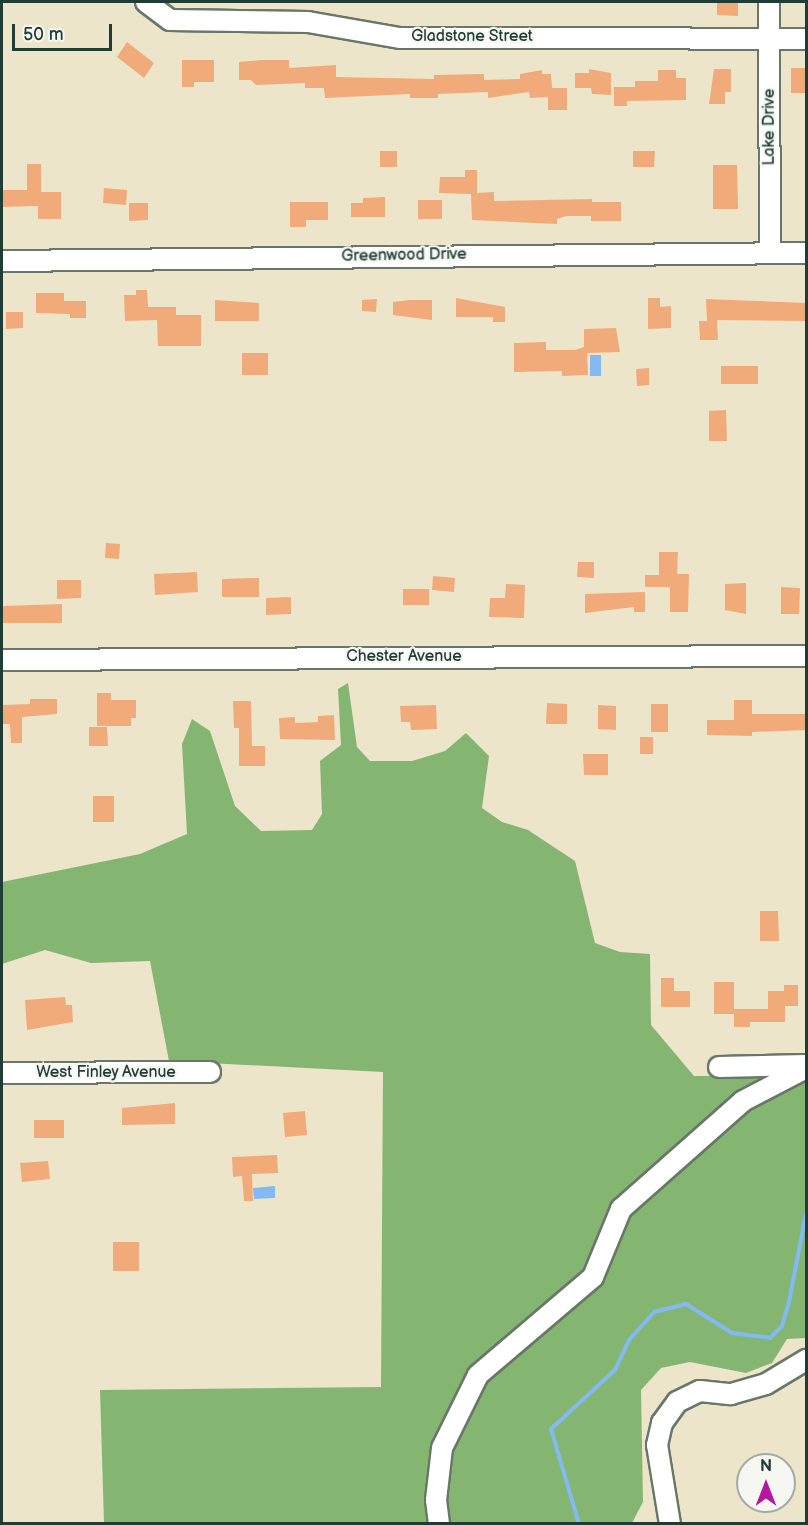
<!DOCTYPE html>
<html>
<head>
<meta charset="utf-8">
<style>
  body { margin:0 }
  #map { position:relative; width:808px; height:1525px; overflow:hidden; background:#ede5c9; font-family:"Balsamiq Sans",sans-serif }
  div>[style] { position:absolute }
  .forest>* { inset:0; background:#85b671 }
  .water>* { inset:0; background:#83baf3 }
  .stream>* { height:4px; margin:-2px; padding:0 2px; transform-origin:2px; border-radius:2px; background:#83baf3 }
  .building>* { inset:0; background:#f1ab7a }
  .roads { filter:drop-shadow(2px 0 #677868) drop-shadow(-2px 0 #677868) drop-shadow(0 2px #677868) drop-shadow(0 -2px #677868) }
  .minor>* { height:20px; margin:-10px; padding:0 10px; transform-origin:10px; border-radius:10px; background:#fff }
  span { translate:-50% -50%; white-space:nowrap; text-align:center; line-height:1.15; -webkit-text-stroke:4.5px #f6f6f2; paint-order:stroke }
  .street-label { font-size:16px; color:#1f3d34 }
  .frame { position:absolute; inset:0; border:3px solid #1f3d34; pointer-events:none }
  .north { position:absolute; left:736px; top:1453px; width:60px; height:60px; box-sizing:border-box; background:#f6f6f2; border:2px solid #a0aca6; border-radius:50%; rotate:0deg; font-size:16px; font-weight:700; line-height:24px; text-align:center; color:#1f3d34 }
  .north::after { content:''; display:block; margin:auto; width:21px; height:27px; background:#b5179e; clip-path:polygon(50% 0,100% 100%,50% 72%,0 100%) }
  .scale { position:absolute; left:12px; top:24px; width:100px; height:27px; box-sizing:border-box; border:3px solid #1f3d34; border-top:0; padding-left:8px; font-size:18px; line-height:21px; white-space:nowrap; color:#1f3d34; -webkit-text-stroke:4px #f6f6f2; paint-order:stroke }
</style>
</head>
<body>
<div id="map">
  <div class="forest">
    <div style="clip-path:polygon(348px 683px,357px 747px,370px 761px,412px 761px,445px 751px,466px 733px,489px 756px,482px 808px,502px 822px,528px 830px,575px 861px,595px 943px,620px 952px,650px 954px,651px 1025px,694px 1076px,806px 1076px,806px 1338px,787px 1339px,772px 1363px,746px 1373px,690px 1362px,661px 1368px,641px 1390px,643px 1502px,632px 1523px,104px 1523px,100px 1390px,381px 1387px,383px 1072px,169px 1061px,150px 961px,91px 963px,45px 950px,2px 964px,2px 882px,140px 854px,187px 834px,182px 744px,192px 719px,210px 731px,235px 806px,261px 831px,312px 830px,322px 814px,320px 761px,341px 745px,338px 689px)"></div>
  </div>
  <div class="water">
    <div style="clip-path:polygon(590px 355px,601px 355px,601px 376px,590px 376px)"></div>
    <div style="clip-path:polygon(275px 1186px,275px 1198px,254px 1199px,253px 1188px)"></div>
  </div>
  <div class="stream">
    <div style="left:579px;top:1524px;width:99px;rotate:-106.4deg"></div>
    <div style="left:551px;top:1429px;width:87px;rotate:-42.7deg"></div>
    <div style="left:615px;top:1370px;width:33px;rotate:-65deg"></div>
    <div style="left:629px;top:1340px;width:38px;rotate:-48deg"></div>
    <div style="left:654px;top:1312px;width:33px;rotate:-14deg"></div>
    <div style="left:686px;top:1304px;width:54px;rotate:32.2deg"></div>
    <div style="left:732px;top:1333px;width:38px;rotate:7deg"></div>
    <div style="left:770px;top:1338px;width:17px;rotate:-45deg"></div>
    <div style="left:782px;top:1326px;width:25px;rotate:-74deg"></div>
    <div style="left:789px;top:1302px;width:90px;rotate:-79.1deg"></div>
  </div>
  <div class="building">
    <div style="clip-path:polygon(717px 2px,738px 2px,738px 16px,717px 15px)"></div>
    <div style="clip-path:polygon(127px 42px,154px 63px,144px 78px,117px 57px)"></div>
    <div style="clip-path:polygon(182px 60px,214px 60px,214px 82px,194px 82px,194px 87px,182px 87px)"></div>
    <div style="clip-path:polygon(261px 60px,289px 60px,289px 68px,336px 65px,336px 77px,434px 79px,434px 75px,484px 74px,484px 80px,520px 79px,520px 74px,542px 70px,542px 74px,551px 74px,552px 88px,567px 88px,567px 110px,548px 110px,548px 97px,530px 98px,529px 92px,488px 98px,488px 92px,438px 94px,438px 98px,410px 98px,410px 94px,325px 98px,324px 88px,305px 88px,305px 83px,256px 85px,251px 80px,239px 80px,239px 62px)"></div>
    <div style="clip-path:polygon(791px 68px,807px 68px,807px 93px,791px 93px)"></div>
    <div style="clip-path:polygon(589px 69px,611px 73px,611px 95px,592px 94px,591px 88px,575px 88px,575px 73px,589px 73px)"></div>
    <div style="clip-path:polygon(714px 69px,731px 69px,731px 92px,725px 92px,725px 104px,709px 104px)"></div>
    <div style="clip-path:polygon(658px 70px,676px 70px,676px 78px,686px 78px,686px 100px,627px 101px,627px 106px,614px 106px,614px 87px,635px 87px,635px 81px,658px 81px)"></div>
    <div style="clip-path:polygon(380px 151px,397px 151px,397px 167px,380px 167px)"></div>
    <div style="clip-path:polygon(633px 151px,655px 151px,654px 167px,633px 167px)"></div>
    <div style="clip-path:polygon(27px 164px,41px 164px,41px 192px,61px 192px,61px 219px,38px 219px,38px 206px,2px 207px,2px 190px,27px 190px)"></div>
    <div style="clip-path:polygon(713px 165px,737px 165px,738px 209px,713px 209px)"></div>
    <div style="clip-path:polygon(465px 170px,477px 170px,477px 193px,494px 192px,494px 201px,592px 199px,592px 202px,621px 202px,621px 221px,591px 221px,591px 216px,566px 216px,557px 219px,557px 224px,472px 220px,471px 194px,439px 193px,440px 177px,465px 177px)"></div>
    <div style="clip-path:polygon(104px 188px,127px 190px,126px 205px,103px 203px)"></div>
    <div style="clip-path:polygon(385px 197px,385px 217px,351px 217px,351px 203px,363px 203px,363px 198px)"></div>
    <div style="clip-path:polygon(418px 200px,442px 200px,442px 219px,418px 219px)"></div>
    <div style="clip-path:polygon(290px 202px,328px 202px,328px 220px,306px 220px,306px 227px,290px 227px)"></div>
    <div style="clip-path:polygon(129px 203px,148px 203px,148px 220px,129px 221px)"></div>
    <div style="clip-path:polygon(136px 290px,147px 290px,148px 307px,176px 307px,176px 315px,201px 315px,201px 346px,158px 346px,157px 320px,125px 321px,124px 295px,136px 295px)"></div>
    <div style="clip-path:polygon(36px 293px,64px 293px,64px 301px,86px 301px,86px 318px,70px 318px,70px 314px,36px 313px)"></div>
    <div style="clip-path:polygon(456px 298px,505px 307px,505px 322px,493px 322px,493px 317px,456px 317px)"></div>
    <div style="clip-path:polygon(648px 298px,660px 298px,660px 307px,671px 306px,671px 328px,648px 329px)"></div>
    <div style="clip-path:polygon(377px 299px,376px 312px,362px 311px,362px 300px)"></div>
    <div style="clip-path:polygon(706px 299px,807px 303px,807px 321px,717px 320px,718px 340px,700px 340px,699px 321px,707px 321px)"></div>
    <div style="clip-path:polygon(215px 300px,259px 303px,259px 321px,215px 321px)"></div>
    <div style="clip-path:polygon(410px 300px,432px 300px,432px 320px,393px 315px,393px 302px)"></div>
    <div style="clip-path:polygon(6px 312px,23px 312px,23px 328px,6px 329px)"></div>
    <div style="clip-path:polygon(616px 328px,620px 352px,587px 353px,588px 375px,562px 376px,562px 371px,514px 372px,514px 343px,546px 342px,546px 350px,575px 350px,584px 347px,584px 329px)"></div>
    <div style="clip-path:polygon(242px 353px,268px 353px,268px 375px,242px 375px)"></div>
    <div style="clip-path:polygon(721px 366px,758px 366px,758px 384px,721px 384px)"></div>
    <div style="clip-path:polygon(649px 368px,649px 385px,637px 386px,636px 369px)"></div>
    <div style="clip-path:polygon(726px 410px,727px 441px,709px 441px,709px 411px)"></div>
    <div style="clip-path:polygon(106px 543px,120px 544px,119px 559px,105px 558px)"></div>
    <div style="clip-path:polygon(659px 552px,678px 552px,677px 574px,689px 574px,688px 612px,670px 612px,670px 587px,645px 587px,645px 575px,659px 575px)"></div>
    <div style="clip-path:polygon(578px 562px,594px 562px,594px 578px,577px 577px)"></div>
    <div style="clip-path:polygon(197px 572px,198px 592px,155px 595px,154px 574px)"></div>
    <div style="clip-path:polygon(433px 576px,455px 578px,454px 592px,432px 590px)"></div>
    <div style="clip-path:polygon(259px 578px,259px 597px,222px 597px,222px 579px)"></div>
    <div style="clip-path:polygon(57px 580px,81px 580px,81px 598px,57px 599px)"></div>
    <div style="clip-path:polygon(746px 583px,746px 614px,725px 610px,725px 584px)"></div>
    <div style="clip-path:polygon(506px 584px,525px 585px,524px 618px,489px 617px,490px 598px,505px 598px)"></div>
    <div style="clip-path:polygon(781px 587px,800px 588px,799px 614px,781px 614px)"></div>
    <div style="clip-path:polygon(403px 589px,429px 589px,429px 605px,403px 605px)"></div>
    <div style="clip-path:polygon(645px 592px,645px 612px,634px 612px,634px 607px,585px 613px,585px 594px)"></div>
    <div style="clip-path:polygon(291px 597px,291px 614px,266px 615px,266px 598px)"></div>
    <div style="clip-path:polygon(62px 604px,62px 623px,2px 623px,2px 606px)"></div>
    <div style="clip-path:polygon(97px 693px,111px 693px,111px 700px,136px 700px,136px 718px,131px 718px,131px 726px,97px 726px)"></div>
    <div style="clip-path:polygon(30px 699px,57px 699px,57px 714px,22px 717px,22px 743px,11px 743px,10px 724px,2px 724px,2px 705px,30px 704px)"></div>
    <div style="clip-path:polygon(734px 700px,752px 700px,752px 714px,807px 714px,807px 730px,752px 732px,752px 736px,707px 735px,707px 720px,734px 720px)"></div>
    <div style="clip-path:polygon(233px 701px,251px 701px,252px 746px,265px 746px,265px 766px,239px 766px,239px 728px,234px 728px)"></div>
    <div style="clip-path:polygon(547px 703px,567px 704px,567px 724px,546px 724px)"></div>
    <div style="clip-path:polygon(651px 704px,668px 704px,668px 732px,651px 732px)"></div>
    <div style="clip-path:polygon(436px 705px,437px 729px,411px 730px,410px 722px,401px 722px,400px 706px)"></div>
    <div style="clip-path:polygon(598px 705px,616px 706px,616px 730px,598px 729px)"></div>
    <div style="clip-path:polygon(334px 715px,335px 740px,280px 739px,279px 718px,295px 717px,295px 723px,318px 722px,318px 716px)"></div>
    <div style="clip-path:polygon(89px 727px,107px 727px,108px 746px,89px 746px)"></div>
    <div style="clip-path:polygon(640px 737px,653px 737px,653px 754px,640px 754px)"></div>
    <div style="clip-path:polygon(583px 754px,608px 754px,608px 775px,584px 775px)"></div>
    <div style="clip-path:polygon(93px 796px,114px 796px,114px 822px,93px 822px)"></div>
    <div style="clip-path:polygon(760px 911px,778px 911px,779px 941px,760px 941px)"></div>
    <div style="clip-path:polygon(661px 978px,674px 978px,674px 991px,690px 991px,690px 1007px,661px 1007px)"></div>
    <div style="clip-path:polygon(714px 982px,734px 982px,734px 1014px,714px 1014px)"></div>
    <div style="clip-path:polygon(784px 985px,798px 985px,798px 1006px,785px 1006px,785px 1022px,750px 1022px,750px 1027px,734px 1027px,734px 1009px,768px 1009px,768px 991px,784px 991px)"></div>
    <div style="clip-path:polygon(65px 997px,66px 1005px,72px 1005px,73px 1022px,27px 1030px,25px 1000px)"></div>
    <div style="clip-path:polygon(175px 1103px,175px 1124px,122px 1125px,122px 1108px)"></div>
    <div style="clip-path:polygon(305px 1111px,307px 1135px,285px 1137px,283px 1113px)"></div>
    <div style="clip-path:polygon(34px 1120px,64px 1120px,64px 1138px,34px 1138px)"></div>
    <div style="clip-path:polygon(277px 1155px,278px 1173px,252px 1174px,253px 1201px,244px 1201px,242px 1176px,233px 1177px,232px 1157px)"></div>
    <div style="clip-path:polygon(48px 1161px,50px 1179px,22px 1182px,20px 1163px)"></div>
    <div style="clip-path:polygon(113px 1242px,139px 1242px,139px 1271px,113px 1271px)"></div>
  </div>
  <div class="roads">
    <div class="minor">
      <div style="left:146px;top:2px;width:30px;rotate:37deg"></div>
      <div style="left:170px;top:20px;width:138px;rotate:0.8deg"></div>
      <div style="left:308px;top:22px;width:93px;rotate:9.9deg"></div>
      <div style="left:400px;top:38px;width:406px;rotate:0.1deg"></div>
      <div style="left:769px;top:2px;width:250px;rotate:89.8deg"></div>
      <div style="left:2px;top:261px;width:804px;rotate:-0.57deg"></div>
      <div style="left:2px;top:660px;width:804px;rotate:-0.29deg"></div>
      <div style="left:719px;top:1067px;width:87px;rotate:-1.3deg"></div>
      <div style="left:2px;top:1073px;width:208px;rotate:-0.3deg"></div>
      <div style="left:439px;top:1524px;width:24px;rotate:-97deg"></div>
      <div style="left:436px;top:1500px;width:52px;rotate:-83.4deg"></div>
      <div style="left:442px;top:1448px;width:81px;rotate:-63.7deg"></div>
      <div style="left:478px;top:1375px;width:151px;rotate:-40.4deg"></div>
      <div style="left:593px;top:1277px;width:74px;rotate:-67.6deg"></div>
      <div style="left:621px;top:1209px;width:163px;rotate:-41.5deg"></div>
      <div style="left:743px;top:1101px;width:71px;rotate:-27.6deg"></div>
      <div style="left:670px;top:1524px;width:80px;rotate:-99.3deg"></div>
      <div style="left:657px;top:1445px;width:23px;rotate:-77deg"></div>
      <div style="left:662px;top:1423px;width:26px;rotate:-54deg"></div>
      <div style="left:677px;top:1402px;width:25px;rotate:-26deg"></div>
      <div style="left:700px;top:1391px;width:31px;rotate:6deg"></div>
      <div style="left:731px;top:1394px;width:36px;rotate:-16deg"></div>
      <div style="left:766px;top:1384px;width:47px;rotate:-31deg"></div>
    </div>
  </div>
  <div class="street-label">
    <span style="left:472px;top:37px">Gladstone Street</span>
    <span style="left:770px;top:127px;rotate:-90deg">Lake Drive</span>
    <span style="left:404px;top:256px;rotate:-1deg">Greenwood Drive</span>
    <span style="left:404px;top:657px">Chester Avenue</span>
    <span style="left:106px;top:1073px">West Finley Avenue</span>
  </div>
  <div class="frame"></div>
  <div class="north">N</div>
  <div class="scale">50 m</div>
</div>
</body>
</html>
